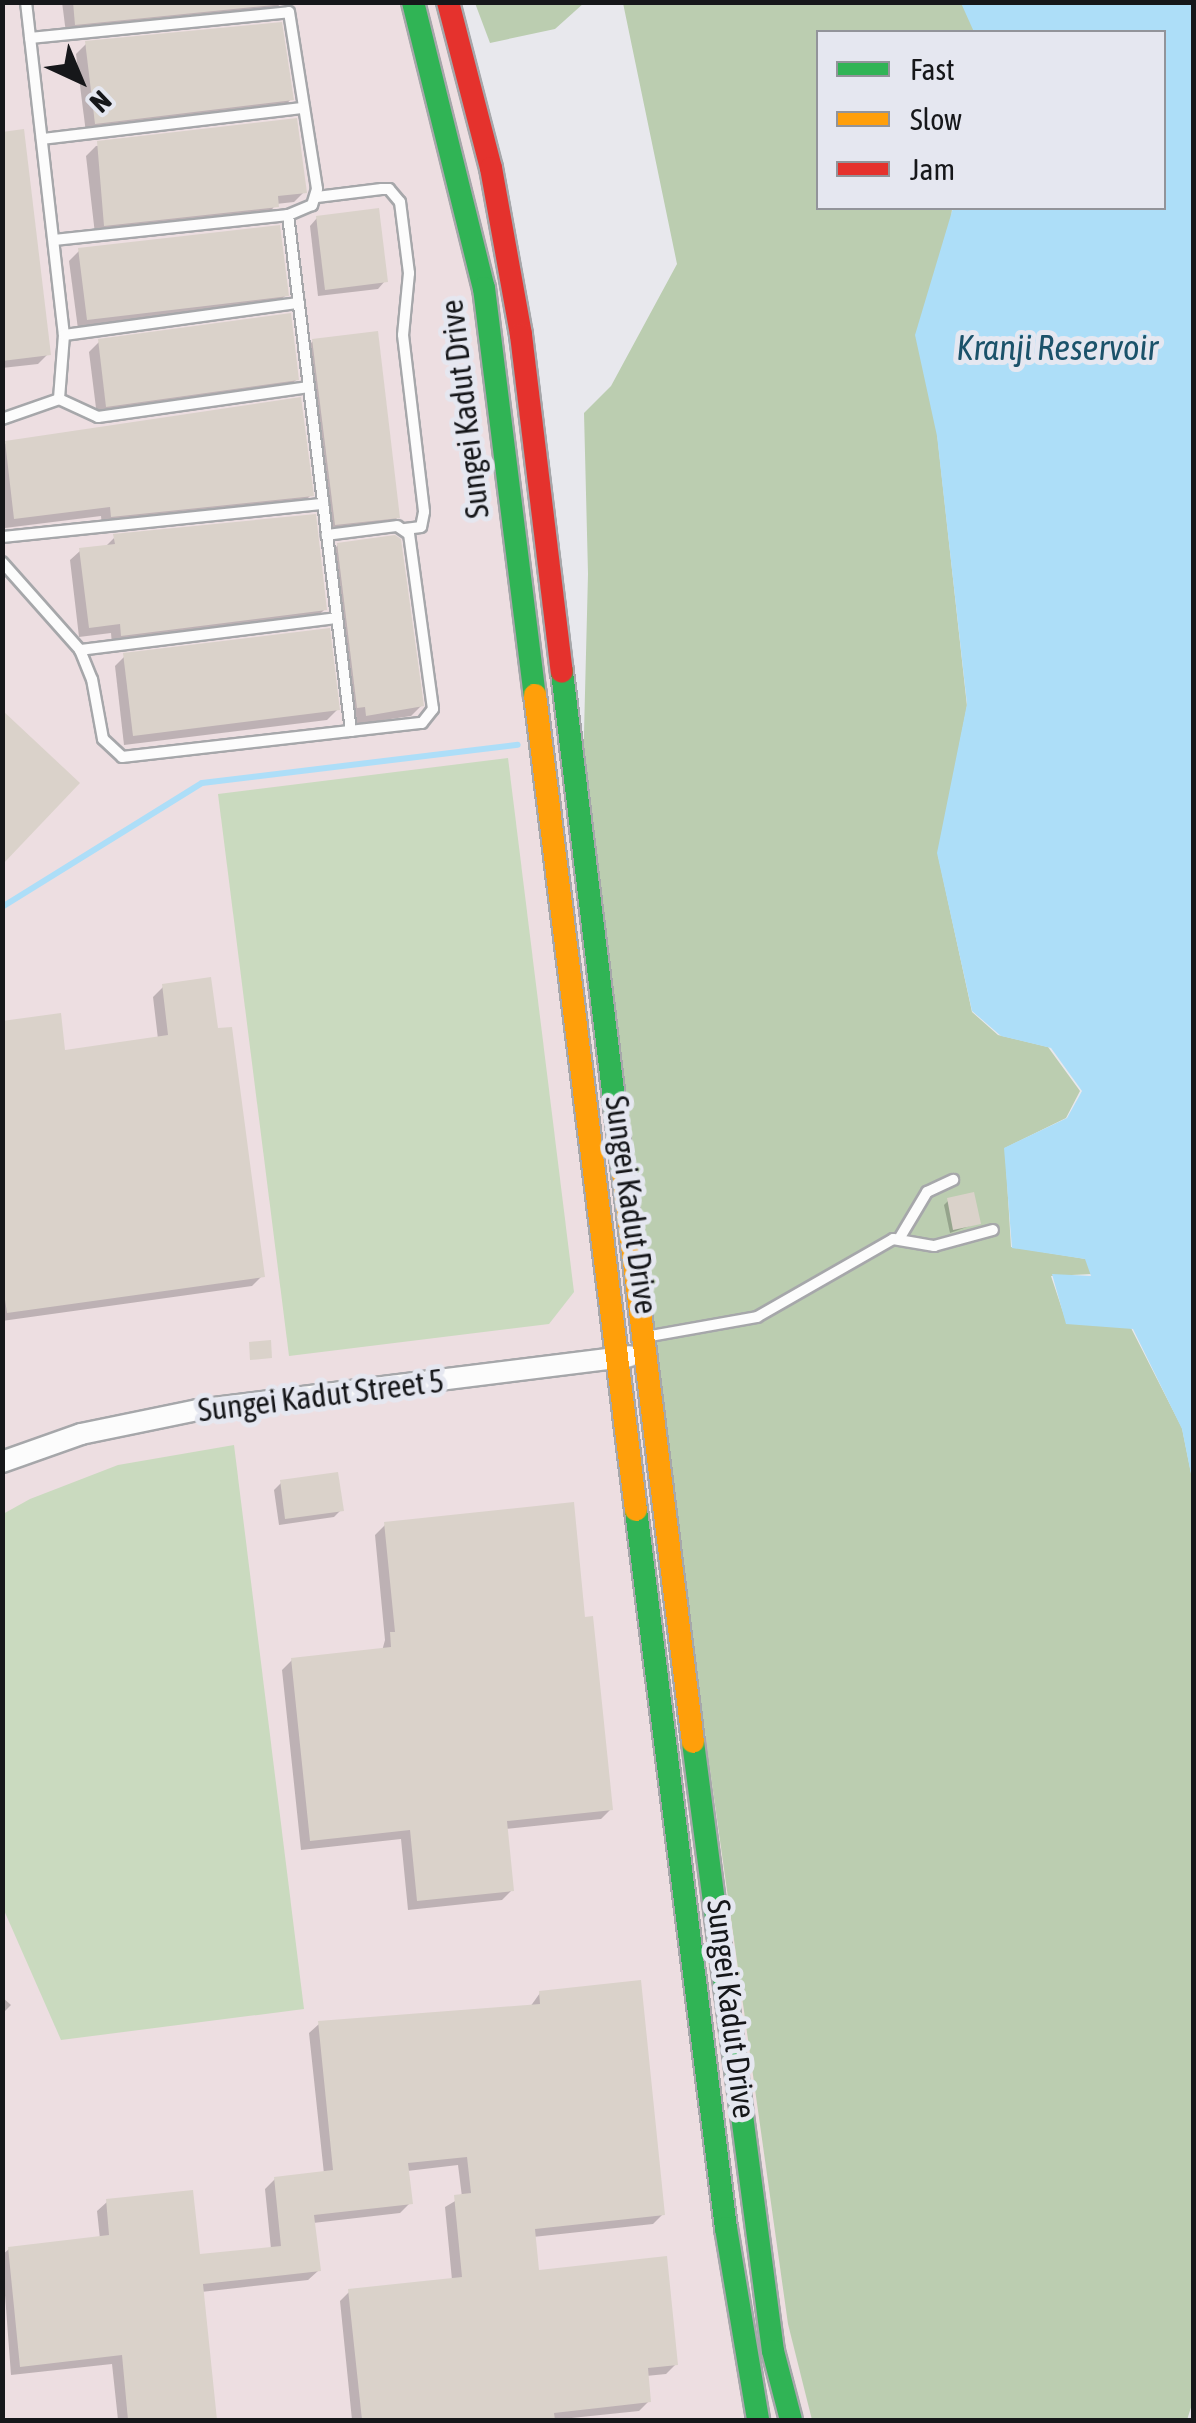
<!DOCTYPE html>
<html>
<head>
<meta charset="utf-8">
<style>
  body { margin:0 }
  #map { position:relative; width:1196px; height:2423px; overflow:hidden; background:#e8e8ed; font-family:"Asap Condensed",sans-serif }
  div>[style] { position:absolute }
  .industrial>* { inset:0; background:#eddee1 }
  .green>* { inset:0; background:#cadabf }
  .forest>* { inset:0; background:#bbcdb0 }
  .water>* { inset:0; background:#addef8 }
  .shadow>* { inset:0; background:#0003 }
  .stream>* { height:6px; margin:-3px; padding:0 3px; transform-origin:3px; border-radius:3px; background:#addef8 }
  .building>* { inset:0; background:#dad2ca }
  .roads { filter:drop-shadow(2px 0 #a6a7aa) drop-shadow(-2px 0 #a6a7aa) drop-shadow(0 2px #a6a7aa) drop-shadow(0 -2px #a6a7aa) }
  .lane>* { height:10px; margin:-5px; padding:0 5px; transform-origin:5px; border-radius:5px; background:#fcfcfc }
  .street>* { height:20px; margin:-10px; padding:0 10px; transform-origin:10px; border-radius:10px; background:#fcfcfc }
  .fast>* { height:22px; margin:-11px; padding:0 11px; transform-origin:11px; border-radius:11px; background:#30b455 }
  .slow>* { height:22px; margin:-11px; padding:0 11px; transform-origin:11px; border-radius:11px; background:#ff9f0a }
  .jam>* { height:22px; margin:-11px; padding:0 11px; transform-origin:11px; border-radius:11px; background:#e5322d }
  span { translate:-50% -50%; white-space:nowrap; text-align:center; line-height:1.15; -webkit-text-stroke:10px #e5e7f0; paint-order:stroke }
  .street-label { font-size:32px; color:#16171a }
  .water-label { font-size:35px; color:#1b526a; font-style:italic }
  .frame { position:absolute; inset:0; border:5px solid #16171a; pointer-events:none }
  .legend { position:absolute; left:816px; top:30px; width:350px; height:180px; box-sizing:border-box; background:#e5e7f0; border:2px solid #92949a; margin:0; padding:12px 18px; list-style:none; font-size:30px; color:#16171a }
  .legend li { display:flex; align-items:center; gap:20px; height:50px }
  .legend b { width:50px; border:2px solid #92949a }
  .north { position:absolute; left:30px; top:30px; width:100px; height:100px; -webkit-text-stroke:8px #e5e7f0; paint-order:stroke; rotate:136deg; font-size:28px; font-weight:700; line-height:40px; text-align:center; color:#16171a }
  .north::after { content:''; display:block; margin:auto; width:35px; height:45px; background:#16171a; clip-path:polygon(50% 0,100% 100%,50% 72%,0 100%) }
</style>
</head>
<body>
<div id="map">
  <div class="industrial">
    <div style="clip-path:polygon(3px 3px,456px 3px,821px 2420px,3px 2420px)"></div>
  </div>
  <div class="green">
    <div style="clip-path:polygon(508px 758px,574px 1292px,549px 1324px,289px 1356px,218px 794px)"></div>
    <div style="clip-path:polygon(234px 1445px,304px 2009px,61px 2040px,3px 1908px,3px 1514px,30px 1499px,118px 1465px)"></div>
  </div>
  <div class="forest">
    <div style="clip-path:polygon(475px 3px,475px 2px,584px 3px,555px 29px,490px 43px)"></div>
    <div style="clip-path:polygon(623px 3px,962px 3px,976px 28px,975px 32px,818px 32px,818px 208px,952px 208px,937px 433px,967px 706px,938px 855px,972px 1012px,998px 1035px,1048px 1047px,1080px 1091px,1066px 1118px,1005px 1148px,1011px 1247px,1086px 1259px,1092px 1274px,1051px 1276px,1066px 1321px,1131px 1328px,1182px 1428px,1193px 1483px,1194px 2398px,1187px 2420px,812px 2420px,788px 2324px,581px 852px,588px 574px,584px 413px,611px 386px,677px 264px)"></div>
  </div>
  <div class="water">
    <div style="clip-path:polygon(961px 3px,1193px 3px,1193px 1484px,1182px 1429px,1133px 1329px,1066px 1324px,1052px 1274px,1091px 1276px,1085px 1259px,1012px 1248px,1004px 1148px,1067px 1118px,1082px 1091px,1051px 1048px,1001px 1036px,972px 1011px,937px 853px,967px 704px,937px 436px,915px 335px,953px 208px,1164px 208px,1164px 32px,974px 32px)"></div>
  </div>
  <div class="shadow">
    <div style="clip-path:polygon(62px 2px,282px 2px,272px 13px,66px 33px)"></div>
    <div style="clip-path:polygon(86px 44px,291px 99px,282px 109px,86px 133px,76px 54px)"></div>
    <div style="clip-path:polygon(295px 120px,305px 191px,294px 202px,276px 204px,267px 216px,95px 234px,86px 156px,96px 146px)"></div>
    <div style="clip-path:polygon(2px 134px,48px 354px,38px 364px,2px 368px)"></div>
    <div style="clip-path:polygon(317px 218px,385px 281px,378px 289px,318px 296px,310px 226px)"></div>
    <div style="clip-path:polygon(79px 251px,286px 295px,276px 305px,78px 329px,69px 261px)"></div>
    <div style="clip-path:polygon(313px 341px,398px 517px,388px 527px,325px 534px,303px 351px)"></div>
    <div style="clip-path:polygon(99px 342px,297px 379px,287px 389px,97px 416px,89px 352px)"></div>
    <div style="clip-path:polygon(6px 443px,311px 495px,301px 505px,102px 526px,101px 516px,5px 528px,2px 447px)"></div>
    <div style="clip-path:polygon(115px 537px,325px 609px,315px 619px,112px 645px,111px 633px,79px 637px,70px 560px,80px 551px,104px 548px)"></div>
    <div style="clip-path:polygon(338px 545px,421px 706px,411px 716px,357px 724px,356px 716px,348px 717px,328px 555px)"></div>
    <div style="clip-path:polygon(125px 656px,337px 710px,327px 720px,124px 745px,115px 666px)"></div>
    <div style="clip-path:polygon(163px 987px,262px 1276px,252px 1286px,2px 1321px,2px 1024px,63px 1052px,158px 1039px,153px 997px)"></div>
    <div style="clip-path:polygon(948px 1201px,978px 1223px,950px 1233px,944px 1205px)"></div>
    <div style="clip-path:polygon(281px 1483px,341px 1510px,334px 1517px,279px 1525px,274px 1490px)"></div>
    <div style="clip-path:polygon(385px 1525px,611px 1809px,601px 1819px,505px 1829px,512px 1890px,502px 1900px,408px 1910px,401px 1839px,301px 1850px,282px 1670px,292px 1660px,382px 1651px,385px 1640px,375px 1535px)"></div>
    <div style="clip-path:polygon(540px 1993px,663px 2214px,653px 2224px,533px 2237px,537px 2272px,676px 2364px,666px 2374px,646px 2376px,649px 2401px,639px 2411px,552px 2420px,352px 2420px,340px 2301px,350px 2291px,452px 2280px,445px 2207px,462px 2197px,458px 2165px,407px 2171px,410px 2203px,400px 2213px,313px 2223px,318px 2271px,308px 2280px,201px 2292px,214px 2420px,118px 2420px,112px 2364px,11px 2375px,2px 2255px,9px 2249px,100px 2239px,97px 2211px,107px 2202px,197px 2257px,271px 2249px,265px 2189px,275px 2179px,324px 2174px,309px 2033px,319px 2024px,530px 2007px)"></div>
    <div style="clip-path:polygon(2px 1997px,11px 2005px,2px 2014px)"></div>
  </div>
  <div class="stream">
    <div style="left:2px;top:907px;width:235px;rotate:-31.8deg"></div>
    <div style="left:202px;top:783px;width:318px;rotate:-6.9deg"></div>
  </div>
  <div class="building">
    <div style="clip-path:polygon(73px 2px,284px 2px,284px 4px,75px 25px)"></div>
    <div style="clip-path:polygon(282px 22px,294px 100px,95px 124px,85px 41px)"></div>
    <div style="clip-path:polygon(297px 118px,307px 193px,278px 196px,279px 207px,104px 226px,97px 141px)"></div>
    <div style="clip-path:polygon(24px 129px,51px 355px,2px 361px,2px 132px)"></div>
    <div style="clip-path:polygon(379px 208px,388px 282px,325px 290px,316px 216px)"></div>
    <div style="clip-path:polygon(280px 225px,289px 296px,87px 320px,78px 248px)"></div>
    <div style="clip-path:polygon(291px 313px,299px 380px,106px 407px,98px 339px)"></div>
    <div style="clip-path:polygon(378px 331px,400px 518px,335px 525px,312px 339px)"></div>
    <div style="clip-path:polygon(301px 397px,314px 496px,111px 517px,110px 507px,14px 519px,5px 441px)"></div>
    <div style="clip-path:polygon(316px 514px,327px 610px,121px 636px,120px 624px,89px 628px,79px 548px,115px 544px,113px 534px)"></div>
    <div style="clip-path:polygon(395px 535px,401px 539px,424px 706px,366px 716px,365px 707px,357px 708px,337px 543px)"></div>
    <div style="clip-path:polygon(330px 628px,340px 710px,133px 736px,123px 653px)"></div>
    <div style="clip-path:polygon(2px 710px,80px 783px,2px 865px)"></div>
    <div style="clip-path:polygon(211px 977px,218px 1028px,232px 1027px,265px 1277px,7px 1313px,2px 1279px,2px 1021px,61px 1013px,65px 1050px,168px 1035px,162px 984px)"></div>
    <div style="clip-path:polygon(974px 1192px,981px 1224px,953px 1230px,947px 1198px)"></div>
    <div style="clip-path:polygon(271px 1340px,272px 1358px,250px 1360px,249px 1342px)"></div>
    <div style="clip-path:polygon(338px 1472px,344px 1511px,285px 1519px,280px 1480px)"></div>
    <div style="clip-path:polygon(574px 1502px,585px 1617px,593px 1616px,613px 1810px,507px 1821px,514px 1891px,417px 1901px,410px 1830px,310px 1841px,291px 1658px,391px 1647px,390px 1632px,395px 1632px,384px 1522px)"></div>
    <div style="clip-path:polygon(641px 1980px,665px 2215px,535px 2229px,539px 2270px,667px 2256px,678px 2365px,648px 2368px,651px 2402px,554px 2413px,555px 2420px,362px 2420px,348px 2289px,462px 2277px,454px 2195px,471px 2193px,467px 2157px,408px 2163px,413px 2204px,314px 2215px,321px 2271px,203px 2284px,217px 2420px,128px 2420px,122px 2355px,20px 2367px,8px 2247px,109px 2235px,106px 2199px,193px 2190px,200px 2254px,281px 2246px,274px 2177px,333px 2170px,318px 2021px,540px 2004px,539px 1991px)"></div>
  </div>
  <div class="roads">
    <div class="lane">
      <div style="left:26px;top:2px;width:335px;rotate:83.5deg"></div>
      <div style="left:64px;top:335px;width:64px;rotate:94.5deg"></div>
      <div style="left:30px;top:38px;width:260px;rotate:-5.7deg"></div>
      <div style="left:289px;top:12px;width:179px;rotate:81deg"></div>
      <div style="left:317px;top:189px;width:17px;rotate:107deg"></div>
      <div style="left:312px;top:205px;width:26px;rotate:157deg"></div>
      <div style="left:288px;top:215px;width:235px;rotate:173.9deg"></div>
      <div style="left:42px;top:139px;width:263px;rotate:-6.8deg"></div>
      <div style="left:317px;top:197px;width:65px;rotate:-7deg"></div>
      <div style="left:382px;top:189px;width:7px"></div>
      <div style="left:389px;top:189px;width:17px;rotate:50deg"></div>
      <div style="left:400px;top:202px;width:72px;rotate:82.8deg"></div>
      <div style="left:409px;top:273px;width:62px;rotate:95.5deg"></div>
      <div style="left:403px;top:335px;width:178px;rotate:83.2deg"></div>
      <div style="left:424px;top:512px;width:15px;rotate:101deg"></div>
      <div style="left:421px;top:527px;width:16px;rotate:173deg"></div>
      <div style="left:288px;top:215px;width:520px;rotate:83.04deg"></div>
      <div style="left:64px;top:335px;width:237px;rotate:-7.8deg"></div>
      <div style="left:59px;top:399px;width:43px;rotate:24.8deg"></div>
      <div style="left:98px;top:417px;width:213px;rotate:-8.1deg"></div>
      <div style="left:2px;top:419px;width:60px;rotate:-19.3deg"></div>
      <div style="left:2px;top:537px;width:323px;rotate:-5.9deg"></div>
      <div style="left:2px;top:562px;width:118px;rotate:48.4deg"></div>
      <div style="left:80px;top:650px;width:31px;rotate:68deg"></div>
      <div style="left:92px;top:679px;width:61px;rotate:79.6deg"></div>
      <div style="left:103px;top:739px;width:26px;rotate:43deg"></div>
      <div style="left:122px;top:757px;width:302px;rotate:-6.5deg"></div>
      <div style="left:422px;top:723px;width:18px;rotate:-52deg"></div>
      <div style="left:433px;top:709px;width:177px;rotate:-97.8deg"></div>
      <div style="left:409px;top:534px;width:14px;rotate:-146deg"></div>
      <div style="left:397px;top:526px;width:71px;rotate:172.7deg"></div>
      <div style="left:80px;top:650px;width:259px;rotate:-7.1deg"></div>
      <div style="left:899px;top:1239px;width:55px;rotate:-59.2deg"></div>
      <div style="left:927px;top:1192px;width:29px;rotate:-25deg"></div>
      <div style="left:645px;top:1337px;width:114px;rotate:-10.1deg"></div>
      <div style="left:757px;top:1317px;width:157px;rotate:-29.8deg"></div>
      <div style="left:893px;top:1239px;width:42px;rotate:9.7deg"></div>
      <div style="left:934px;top:1246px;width:61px;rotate:-15.2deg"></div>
    </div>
    <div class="street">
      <div style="left:2px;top:1462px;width:84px;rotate:-19.5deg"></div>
      <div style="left:81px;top:1434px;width:119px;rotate:-11.6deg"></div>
      <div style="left:198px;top:1410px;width:435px;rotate:-7.1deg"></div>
    </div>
    <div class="fast">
      <div style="left:413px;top:2px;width:295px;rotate:76.1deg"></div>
      <div style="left:484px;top:288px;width:410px;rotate:82.9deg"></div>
      <div style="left:562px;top:672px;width:505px;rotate:83.06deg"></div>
      <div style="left:636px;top:1510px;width:724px;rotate:82.86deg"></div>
      <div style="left:726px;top:2228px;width:195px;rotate:80.5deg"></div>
      <div style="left:693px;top:1742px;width:614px;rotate:82.52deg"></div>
      <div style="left:773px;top:2351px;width:71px;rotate:75.4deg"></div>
    </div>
    <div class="slow">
      <div style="left:535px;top:695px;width:821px;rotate:82.94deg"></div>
      <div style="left:623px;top:1173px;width:573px;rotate:82.99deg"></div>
    </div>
    <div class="jam">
      <div style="left:448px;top:2px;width:171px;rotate:75.5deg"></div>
      <div style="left:491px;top:168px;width:170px;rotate:79.8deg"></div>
      <div style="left:521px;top:335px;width:339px;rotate:83.1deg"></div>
    </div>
  </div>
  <div class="street-label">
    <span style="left:465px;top:409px;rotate:-97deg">Sungei Kadut Drive</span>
    <span style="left:631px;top:1205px;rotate:82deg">Sungei Kadut Drive</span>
    <span style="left:321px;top:1396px;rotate:-7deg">Sungei Kadut Street 5</span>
    <span style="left:731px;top:2009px;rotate:83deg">Sungei Kadut Drive</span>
  </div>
  <div class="water-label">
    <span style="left:1057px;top:347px">Kranji Reservoir</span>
  </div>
  <div class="frame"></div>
  <ul class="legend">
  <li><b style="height:12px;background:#30b455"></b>Fast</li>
  <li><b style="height:12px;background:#ff9f0a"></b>Slow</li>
  <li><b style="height:12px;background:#e5322d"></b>Jam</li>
  </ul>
  <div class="north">N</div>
</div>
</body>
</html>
